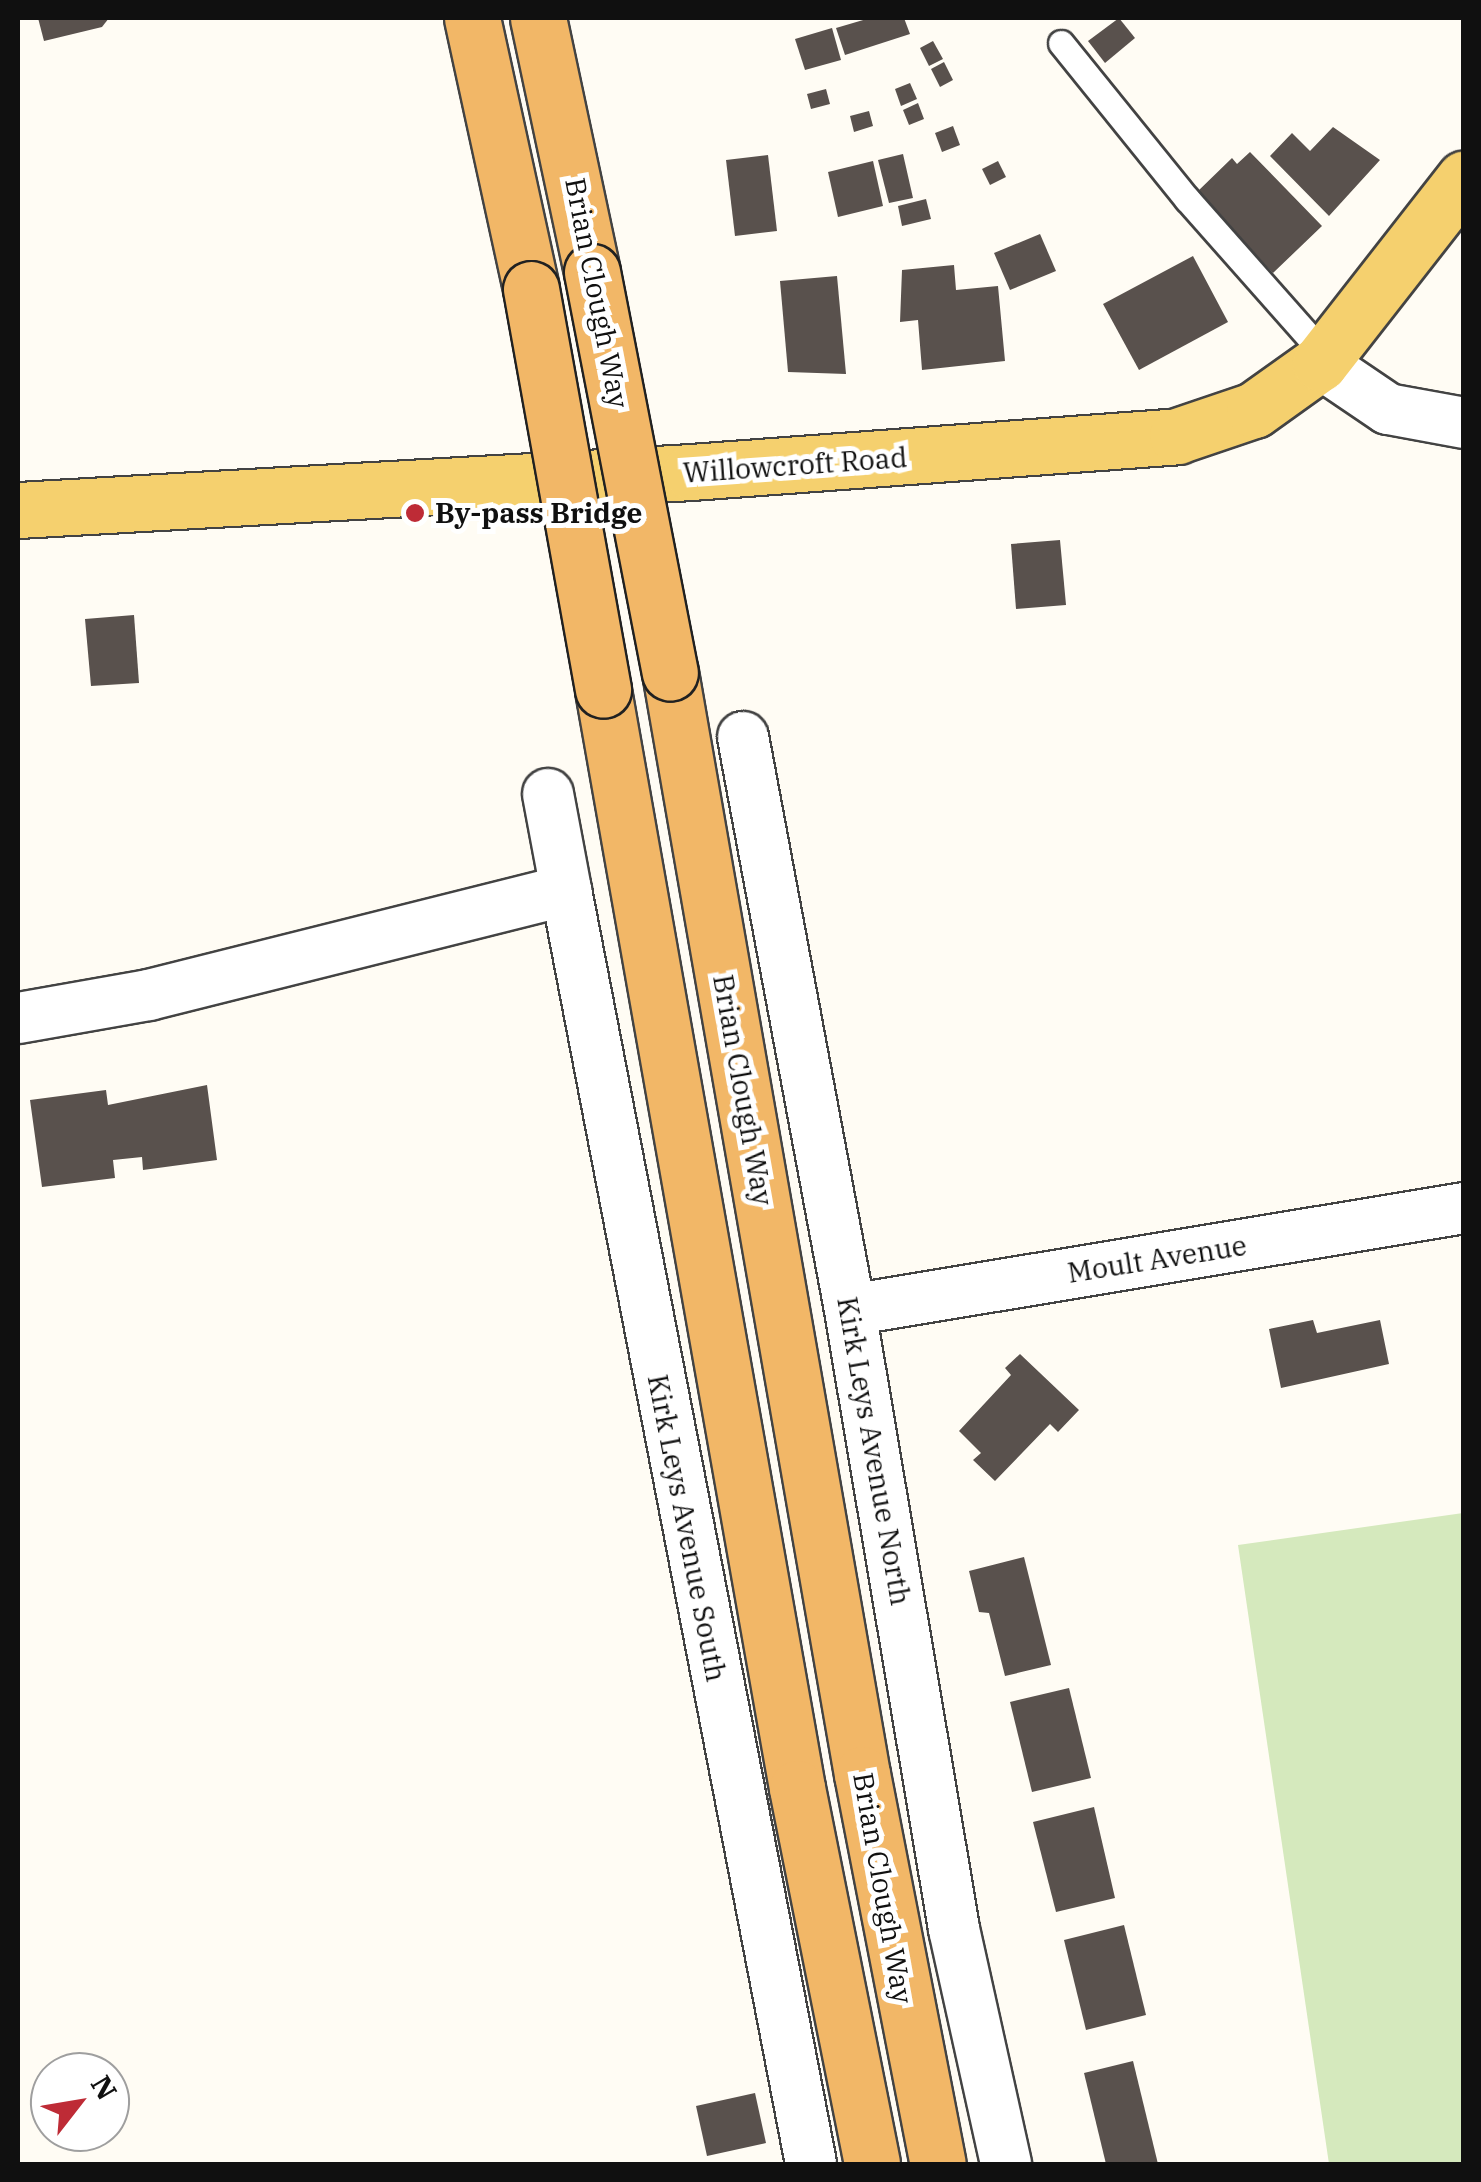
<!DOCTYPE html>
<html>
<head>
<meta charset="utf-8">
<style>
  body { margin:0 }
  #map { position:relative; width:1481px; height:2182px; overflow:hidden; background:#fffcf4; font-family:"IBM Plex Serif",serif }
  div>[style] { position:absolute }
  .green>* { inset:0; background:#d5e9bd }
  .building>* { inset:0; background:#59514d }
  .roads { filter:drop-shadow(2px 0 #434343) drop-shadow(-2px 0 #434343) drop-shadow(0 2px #434343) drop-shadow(0 -2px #434343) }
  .service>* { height:25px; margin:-12.5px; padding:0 12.5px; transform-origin:12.5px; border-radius:12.5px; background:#fff }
  .minor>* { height:50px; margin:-25px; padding:0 25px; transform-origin:25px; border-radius:25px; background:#fff }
  .primary>* { height:55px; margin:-27.5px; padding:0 27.5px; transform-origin:27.5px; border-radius:27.5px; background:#f5d06e }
  .trunk>* { height:55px; margin:-27.5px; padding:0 27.5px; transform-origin:27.5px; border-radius:27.5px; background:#f2b767 }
  .bridges { filter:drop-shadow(2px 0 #212121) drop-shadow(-2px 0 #212121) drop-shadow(0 2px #212121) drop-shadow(0 -2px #212121) }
  .trunk-bridge>* { height:55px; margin:-27.5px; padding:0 27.5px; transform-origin:27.5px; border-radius:27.5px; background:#f2b767 }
  .dots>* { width:28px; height:28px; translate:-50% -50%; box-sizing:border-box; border:5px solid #fff; border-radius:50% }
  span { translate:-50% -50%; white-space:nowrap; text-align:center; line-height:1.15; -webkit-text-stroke:10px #fff; paint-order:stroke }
  .street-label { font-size:28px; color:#101010 }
  .poi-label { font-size:28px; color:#101010; font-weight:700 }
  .left { translate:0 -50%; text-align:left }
  .frame { position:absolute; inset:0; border:20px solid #101010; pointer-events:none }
  .north { position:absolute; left:30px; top:2052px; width:100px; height:100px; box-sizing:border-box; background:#fff; border:2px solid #9f9f9f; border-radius:50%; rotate:59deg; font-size:28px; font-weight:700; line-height:40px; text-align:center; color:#101010 }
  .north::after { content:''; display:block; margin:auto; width:35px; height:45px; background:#be2b36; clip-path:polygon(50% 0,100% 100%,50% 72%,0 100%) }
</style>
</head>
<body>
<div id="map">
  <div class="green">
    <div style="clip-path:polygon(1463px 1513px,1463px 2164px,1329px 2164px,1238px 1545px)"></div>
  </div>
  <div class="building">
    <div style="clip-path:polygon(38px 18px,109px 18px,102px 27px,44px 41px)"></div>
    <div style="clip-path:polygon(870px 18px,904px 18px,910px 34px,845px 55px,836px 28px)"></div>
    <div style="clip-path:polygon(1119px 18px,1135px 38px,1105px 63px,1088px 41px)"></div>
    <div style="clip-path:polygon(832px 28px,841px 60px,805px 70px,795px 39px)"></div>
    <div style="clip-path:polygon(933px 41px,943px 59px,929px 66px,920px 48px)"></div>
    <div style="clip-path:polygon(944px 62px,953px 80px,940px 87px,931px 69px)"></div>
    <div style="clip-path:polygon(910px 83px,917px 99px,901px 106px,895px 89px)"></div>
    <div style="clip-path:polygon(826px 89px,830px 104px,811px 109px,807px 94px)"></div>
    <div style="clip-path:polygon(918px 103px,924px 119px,909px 125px,903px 110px)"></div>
    <div style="clip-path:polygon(869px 111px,873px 126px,854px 132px,850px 116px)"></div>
    <div style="clip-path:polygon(953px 126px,960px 145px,942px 152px,935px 133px)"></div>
    <div style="clip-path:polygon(1333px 127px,1380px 160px,1329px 216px,1270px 156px,1292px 133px,1310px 151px)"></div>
    <div style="clip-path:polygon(1250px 152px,1322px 226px,1273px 273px,1196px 193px,1232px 158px,1237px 164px)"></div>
    <div style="clip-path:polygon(903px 154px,913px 198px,889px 203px,878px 160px)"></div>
    <div style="clip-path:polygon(768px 155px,777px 231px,735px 236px,726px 160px)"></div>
    <div style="clip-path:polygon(873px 161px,883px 206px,838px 217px,828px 172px)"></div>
    <div style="clip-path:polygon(998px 161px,1006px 177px,990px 185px,982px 169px)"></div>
    <div style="clip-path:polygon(926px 199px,931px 219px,902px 226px,898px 206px)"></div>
    <div style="clip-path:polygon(1040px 234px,1056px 271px,1010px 290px,994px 253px)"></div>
    <div style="clip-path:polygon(1193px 256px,1228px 322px,1139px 370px,1103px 304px)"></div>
    <div style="clip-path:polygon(954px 265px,956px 290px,998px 286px,1005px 361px,922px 370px,918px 320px,900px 322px,902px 270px)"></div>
    <div style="clip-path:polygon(837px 276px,846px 374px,788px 372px,780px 281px)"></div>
    <div style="clip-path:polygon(1060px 540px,1066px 605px,1016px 609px,1011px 544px)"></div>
    <div style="clip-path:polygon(134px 615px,139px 683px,91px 686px,85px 619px)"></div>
    <div style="clip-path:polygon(207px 1085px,217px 1160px,143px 1170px,142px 1157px,113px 1160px,115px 1178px,42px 1187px,30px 1100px,106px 1090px,108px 1105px)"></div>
    <div style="clip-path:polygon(1313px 1320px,1317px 1333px,1380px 1320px,1389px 1364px,1281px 1388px,1269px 1329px)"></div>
    <div style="clip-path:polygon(1020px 1354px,1079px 1410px,1058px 1432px,1050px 1424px,995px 1481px,973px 1460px,981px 1453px,959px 1431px,1011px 1375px,1005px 1368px)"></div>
    <div style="clip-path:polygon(1024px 1557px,1051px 1665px,1005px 1676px,989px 1613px,979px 1612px,969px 1571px)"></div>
    <div style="clip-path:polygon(1069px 1688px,1091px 1778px,1032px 1792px,1010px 1702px)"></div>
    <div style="clip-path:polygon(1094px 1807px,1115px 1898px,1056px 1912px,1033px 1822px)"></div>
    <div style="clip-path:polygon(1124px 1925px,1146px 2015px,1086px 2030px,1064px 1940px)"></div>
    <div style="clip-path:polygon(1133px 2061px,1158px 2164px,1106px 2164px,1084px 2073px)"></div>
    <div style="clip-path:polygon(755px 2093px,766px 2143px,707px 2156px,696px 2106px)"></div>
  </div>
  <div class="roads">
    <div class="service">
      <div style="left:1061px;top:43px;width:201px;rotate:51.1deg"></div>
      <div style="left:1187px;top:199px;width:211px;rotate:48.5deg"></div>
    </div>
    <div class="minor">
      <div style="left:1320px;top:363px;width:82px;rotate:34.1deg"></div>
      <div style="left:1388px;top:409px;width:77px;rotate:10.4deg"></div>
      <div style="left:743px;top:737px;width:583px;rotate:79.42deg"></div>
      <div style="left:850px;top:1310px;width:628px;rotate:80.46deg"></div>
      <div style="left:954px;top:1929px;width:241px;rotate:77.5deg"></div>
      <div style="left:548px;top:794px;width:98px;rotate:79.4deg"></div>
      <div style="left:18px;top:1018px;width:133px;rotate:-10deg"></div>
      <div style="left:149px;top:995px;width:430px;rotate:-14.1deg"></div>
      <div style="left:566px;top:890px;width:1297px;rotate:79.11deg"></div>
      <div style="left:850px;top:1310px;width:622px;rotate:-9.43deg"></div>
    </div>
    <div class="primary">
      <div style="left:18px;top:510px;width:674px;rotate:-3.23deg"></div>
      <div style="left:691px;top:472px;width:487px;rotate:-4.2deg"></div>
      <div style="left:1177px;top:436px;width:81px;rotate:-18.7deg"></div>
      <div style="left:1254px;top:410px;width:81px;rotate:-35.5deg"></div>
      <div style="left:1320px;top:363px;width:234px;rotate:-52deg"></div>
    </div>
    <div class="trunk">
      <div style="left:472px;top:18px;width:277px;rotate:77.7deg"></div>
      <div style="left:538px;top:18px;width:260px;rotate:78deg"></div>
      <div style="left:670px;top:672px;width:1119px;rotate:80.12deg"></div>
      <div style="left:862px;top:1774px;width:397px;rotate:79deg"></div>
      <div style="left:603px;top:690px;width:1115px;rotate:79.98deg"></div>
      <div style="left:797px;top:1788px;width:383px;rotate:78.7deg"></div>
    </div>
  </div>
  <div class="bridges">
    <div class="trunk-bridge">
      <div style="left:592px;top:272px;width:408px;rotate:79deg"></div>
      <div style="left:531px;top:289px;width:407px;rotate:79.8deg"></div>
    </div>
  </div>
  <div class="dots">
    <div style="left:415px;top:513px;background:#be2b36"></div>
  </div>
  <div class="street-label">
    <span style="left:597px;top:293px;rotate:79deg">Brian Clough Way</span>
    <span style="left:795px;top:465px;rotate:-4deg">Willowcroft Road</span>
    <span style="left:743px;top:1090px;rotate:80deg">Brian Clough Way</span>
    <span style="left:1157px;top:1259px;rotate:-9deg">Moult Avenue</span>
    <span style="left:874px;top:1451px;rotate:80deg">Kirk Leys Avenue North</span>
    <span style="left:687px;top:1528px;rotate:79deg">Kirk Leys Avenue South</span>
    <span style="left:883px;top:1888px;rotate:80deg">Brian Clough Way</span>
  </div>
  <div class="poi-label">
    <span class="left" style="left:435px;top:513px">By-pass Bridge</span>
  </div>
  <div class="frame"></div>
  <div class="north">N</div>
</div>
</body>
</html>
